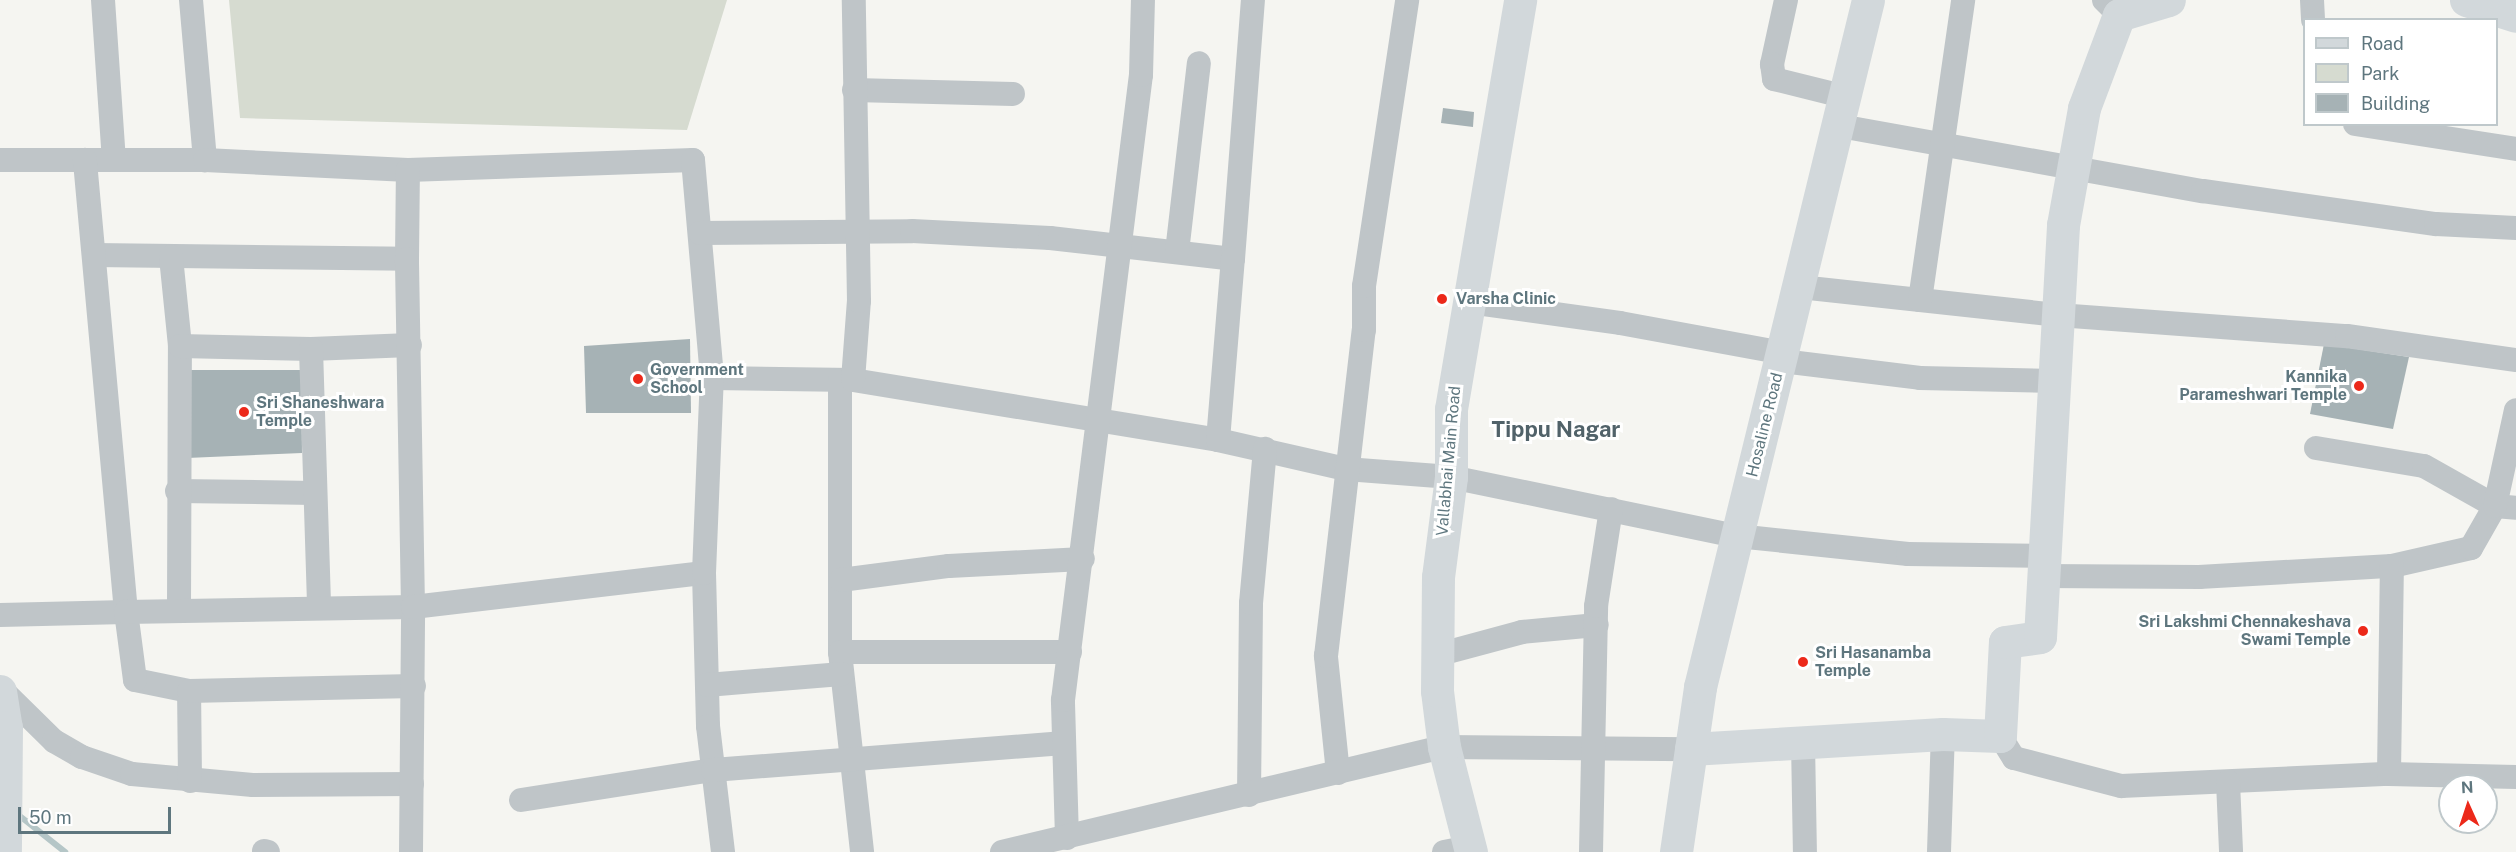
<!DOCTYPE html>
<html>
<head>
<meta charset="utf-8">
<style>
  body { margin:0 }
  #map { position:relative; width:2516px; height:852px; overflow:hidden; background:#f5f5f1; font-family:"Public Sans",sans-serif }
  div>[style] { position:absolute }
  .green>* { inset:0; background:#d6dbd0 }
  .stream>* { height:6px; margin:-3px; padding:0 3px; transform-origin:3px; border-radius:3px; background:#b5c6c7 }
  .building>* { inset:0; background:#a6b2b5 }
  .street>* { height:24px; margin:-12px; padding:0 12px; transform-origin:12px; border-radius:12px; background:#bfc5c8 }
  .secondary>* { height:33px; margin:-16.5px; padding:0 16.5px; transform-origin:16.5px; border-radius:16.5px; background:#d2d8db }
  .dots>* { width:16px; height:16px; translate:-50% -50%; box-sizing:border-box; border:3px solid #fff; border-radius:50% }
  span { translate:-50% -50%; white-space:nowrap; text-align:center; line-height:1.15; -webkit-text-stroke:6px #fff; paint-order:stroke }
  .poi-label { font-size:16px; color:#5e767e; font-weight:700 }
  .left { translate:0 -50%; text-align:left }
  .right { translate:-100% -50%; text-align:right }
  .street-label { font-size:16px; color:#5e767e }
  .district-label { font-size:22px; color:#516269; font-weight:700 }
  .legend { position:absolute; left:2303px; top:18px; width:195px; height:108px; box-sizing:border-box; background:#fff; border:2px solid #bfc8cb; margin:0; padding:8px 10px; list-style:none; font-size:18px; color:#5e767e }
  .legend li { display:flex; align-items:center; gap:12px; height:30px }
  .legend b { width:30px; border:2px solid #bfc8cb }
  .north { position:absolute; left:2438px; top:774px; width:60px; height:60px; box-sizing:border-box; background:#fff; border:2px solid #bfc8cb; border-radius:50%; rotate:357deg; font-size:16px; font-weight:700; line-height:24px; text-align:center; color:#5e767e }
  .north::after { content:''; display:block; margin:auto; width:21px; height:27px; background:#ec291a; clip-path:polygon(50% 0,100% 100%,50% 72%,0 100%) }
  .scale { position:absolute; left:18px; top:807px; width:153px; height:27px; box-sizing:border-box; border:3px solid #5e767e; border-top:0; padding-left:8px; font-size:18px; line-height:21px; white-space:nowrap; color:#5e767e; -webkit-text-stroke:4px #fff; paint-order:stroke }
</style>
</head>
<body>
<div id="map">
  <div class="green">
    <div style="clip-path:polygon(229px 0,727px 0,687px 130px,240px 118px)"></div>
  </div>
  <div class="stream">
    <div style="left:16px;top:813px;width:63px;rotate:38.5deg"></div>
  </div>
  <div class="building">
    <div style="clip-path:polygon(1443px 108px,1474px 112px,1473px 127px,1441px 123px)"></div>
    <div style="clip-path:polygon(690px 339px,691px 413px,586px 413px,584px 346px)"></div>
    <div style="clip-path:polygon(2324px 344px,2409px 357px,2393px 429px,2310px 414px)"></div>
    <div style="clip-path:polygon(186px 370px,301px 370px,302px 453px,187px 458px)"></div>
  </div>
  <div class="street">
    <div style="left:103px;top:0;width:160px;rotate:86.1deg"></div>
    <div style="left:191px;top:0;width:161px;rotate:85deg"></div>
    <div style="left:1786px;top:0;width:66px;rotate:102.3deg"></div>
    <div style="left:1772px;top:64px;width:15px;rotate:82deg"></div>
    <div style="left:1774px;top:79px;width:74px;rotate:14deg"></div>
    <div style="left:2104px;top:0;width:21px;rotate:45deg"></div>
    <div style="left:2312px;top:0;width:20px;rotate:87deg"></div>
    <div style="left:854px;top:90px;width:159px;rotate:1.4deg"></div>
    <div style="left:2355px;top:124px;width:163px;rotate:8.8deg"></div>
    <div style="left:1840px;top:126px;width:369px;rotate:10.2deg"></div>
    <div style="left:2203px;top:191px;width:235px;rotate:8.1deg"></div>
    <div style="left:2436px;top:224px;width:80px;rotate:2.9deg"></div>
    <div style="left:0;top:160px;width:205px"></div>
    <div style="left:205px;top:160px;width:203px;rotate:2.8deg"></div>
    <div style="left:408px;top:170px;width:285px;rotate:-2deg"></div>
    <div style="left:693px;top:160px;width:219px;rotate:85deg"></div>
    <div style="left:712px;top:378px;width:141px;rotate:0.8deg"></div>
    <div style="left:853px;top:380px;width:370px;rotate:9.3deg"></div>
    <div style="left:1218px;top:440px;width:131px;rotate:12.8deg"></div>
    <div style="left:1346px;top:469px;width:105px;rotate:4.4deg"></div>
    <div style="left:1451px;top:477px;width:292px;rotate:11.7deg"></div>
    <div style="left:1737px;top:536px;width:172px;rotate:6deg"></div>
    <div style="left:1908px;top:554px;width:136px;rotate:0.8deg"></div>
    <div style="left:700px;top:233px;width:212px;rotate:-0.5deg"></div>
    <div style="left:912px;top:231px;width:138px;rotate:2.9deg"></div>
    <div style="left:1050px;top:238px;width:184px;rotate:6.5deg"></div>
    <div style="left:1233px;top:259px;width:260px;rotate:-85.6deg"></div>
    <div style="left:1177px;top:252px;width:190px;rotate:-83.4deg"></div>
    <div style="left:94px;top:255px;width:313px;rotate:0.7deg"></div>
    <div style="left:407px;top:259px;width:89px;rotate:-89.4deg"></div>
    <div style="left:171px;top:257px;width:89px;rotate:84.2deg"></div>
    <div style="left:1800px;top:287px;width:260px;rotate:6.2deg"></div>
    <div style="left:2058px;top:315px;width:290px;rotate:4.2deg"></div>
    <div style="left:2347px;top:336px;width:171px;rotate:8.1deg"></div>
    <div style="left:1920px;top:300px;width:303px;rotate:-81.8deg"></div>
    <div style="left:1469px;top:302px;width:152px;rotate:7.9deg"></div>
    <div style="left:1620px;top:323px;width:166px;rotate:10.4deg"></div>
    <div style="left:311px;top:349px;width:99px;rotate:-2.3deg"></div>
    <div style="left:1782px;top:361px;width:139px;rotate:7deg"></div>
    <div style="left:1920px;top:378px;width:136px;rotate:1.3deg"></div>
    <div style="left:840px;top:380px;width:272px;rotate:90deg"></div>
    <div style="left:840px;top:652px;width:201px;rotate:83.7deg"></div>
    <div style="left:853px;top:380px;width:79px;rotate:-85.7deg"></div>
    <div style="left:859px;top:301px;width:301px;rotate:-91deg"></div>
    <div style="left:1218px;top:440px;width:182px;rotate:-85.3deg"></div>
    <div style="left:2316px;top:448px;width:109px;rotate:9.5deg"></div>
    <div style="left:2424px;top:466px;width:81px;rotate:29.4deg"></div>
    <div style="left:2495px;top:506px;width:21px;rotate:5deg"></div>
    <div style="left:177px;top:491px;width:137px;rotate:0.8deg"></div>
    <div style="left:704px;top:573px;width:153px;rotate:88.5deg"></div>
    <div style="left:708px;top:726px;width:127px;rotate:83.2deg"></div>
    <div style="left:2042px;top:576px;width:157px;rotate:0.4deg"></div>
    <div style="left:2199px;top:577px;width:193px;rotate:-3.3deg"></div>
    <div style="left:2392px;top:566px;width:81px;rotate:-12.8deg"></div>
    <div style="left:2471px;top:548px;width:48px;rotate:-60.3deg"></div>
    <div style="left:2495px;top:506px;width:98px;rotate:-77.7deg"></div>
    <div style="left:841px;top:580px;width:109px;rotate:-7.4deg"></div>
    <div style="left:949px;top:566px;width:134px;rotate:-3deg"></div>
    <div style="left:179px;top:608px;width:262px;rotate:-89.8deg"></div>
    <div style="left:180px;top:346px;width:131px;rotate:1.3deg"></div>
    <div style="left:311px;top:349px;width:258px;rotate:88.2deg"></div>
    <div style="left:0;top:615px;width:126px;rotate:-1.4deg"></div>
    <div style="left:126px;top:612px;width:454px;rotate:-95.2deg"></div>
    <div style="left:840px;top:652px;width:230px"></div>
    <div style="left:1437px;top:655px;width:88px;rotate:-15.1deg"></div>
    <div style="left:1522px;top:632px;width:75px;rotate:-5.3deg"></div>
    <div style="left:707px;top:685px;width:135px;rotate:-4.7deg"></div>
    <div style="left:0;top:688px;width:76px;rotate:44.5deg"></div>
    <div style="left:54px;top:741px;width:32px;rotate:30deg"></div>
    <div style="left:82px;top:757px;width:53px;rotate:18.8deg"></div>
    <div style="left:132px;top:774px;width:121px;rotate:5.2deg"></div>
    <div style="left:253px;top:785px;width:159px;rotate:-0.4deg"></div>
    <div style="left:189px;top:691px;width:55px;rotate:-168.5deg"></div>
    <div style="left:135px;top:680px;width:69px;rotate:-97.5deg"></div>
    <div style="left:126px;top:612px;width:287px;rotate:-1deg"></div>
    <div style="left:413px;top:607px;width:348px;rotate:-91deg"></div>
    <div style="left:2000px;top:736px;width:26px;rotate:58deg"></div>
    <div style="left:2014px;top:758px;width:111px;rotate:14.7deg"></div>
    <div style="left:2121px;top:786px;width:268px;rotate:-2.6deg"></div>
    <div style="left:2389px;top:774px;width:127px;rotate:1.4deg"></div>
    <div style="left:1803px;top:742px;width:110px;rotate:89deg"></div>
    <div style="left:1338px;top:773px;width:118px;rotate:-95.9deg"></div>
    <div style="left:1326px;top:656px;width:328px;rotate:-83.4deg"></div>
    <div style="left:1364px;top:330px;width:44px;rotate:-90deg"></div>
    <div style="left:1364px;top:286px;width:289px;rotate:-81.4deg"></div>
    <div style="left:2389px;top:774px;width:208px;rotate:-89.2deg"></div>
    <div style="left:190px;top:781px;width:90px;rotate:-90.6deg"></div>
    <div style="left:189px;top:691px;width:225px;rotate:-1.3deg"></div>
    <div style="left:2228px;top:782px;width:70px;rotate:87.5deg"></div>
    <div style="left:1249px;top:795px;width:192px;rotate:-89.4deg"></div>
    <div style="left:1251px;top:603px;width:155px;rotate:-84.8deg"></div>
    <div style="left:521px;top:800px;width:194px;rotate:-8.9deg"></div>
    <div style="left:713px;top:770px;width:352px;rotate:-4.4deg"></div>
    <div style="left:1067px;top:838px;width:138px;rotate:-91.7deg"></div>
    <div style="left:1063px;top:700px;width:630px;rotate:-82.89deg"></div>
    <div style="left:1141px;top:75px;width:75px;rotate:-88.5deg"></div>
    <div style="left:264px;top:851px;width:4px;rotate:14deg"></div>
    <div style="left:411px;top:852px;width:245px;rotate:-89.5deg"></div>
    <div style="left:413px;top:607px;width:293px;rotate:-6.7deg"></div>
    <div style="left:704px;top:573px;width:195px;rotate:-87.7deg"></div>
    <div style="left:1002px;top:852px;width:454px;rotate:-13.4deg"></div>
    <div style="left:1444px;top:747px;width:247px;rotate:0.5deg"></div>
    <div style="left:1444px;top:852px;width:26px;rotate:-11deg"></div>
    <div style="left:1591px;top:852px;width:246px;rotate:-88.8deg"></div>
    <div style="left:1596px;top:606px;width:98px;rotate:-81.2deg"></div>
    <div style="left:1939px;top:852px;width:118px;rotate:-88.1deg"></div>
  </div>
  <div class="secondary">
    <div style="left:2466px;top:0;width:52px;rotate:17.7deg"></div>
    <div style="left:0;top:691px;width:36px;rotate:81deg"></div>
    <div style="left:6px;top:727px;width:125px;rotate:90.5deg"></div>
    <div style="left:1691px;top:749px;width:252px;rotate:-3.4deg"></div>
    <div style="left:1943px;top:734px;width:57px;rotate:2deg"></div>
    <div style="left:2000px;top:736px;width:94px;rotate:-87deg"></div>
    <div style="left:2005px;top:642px;width:35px;rotate:-8deg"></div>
    <div style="left:2040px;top:637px;width:413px;rotate:-86.8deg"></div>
    <div style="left:2063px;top:225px;width:119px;rotate:-79.8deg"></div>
    <div style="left:2084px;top:108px;width:99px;rotate:-69.4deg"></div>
    <div style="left:2119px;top:15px;width:52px;rotate:-16.7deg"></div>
    <div style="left:1471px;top:852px;width:108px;rotate:-104.4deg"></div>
    <div style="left:1444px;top:747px;width:56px;rotate:-97.1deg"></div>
    <div style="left:1437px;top:691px;width:114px;rotate:-89.5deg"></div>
    <div style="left:1438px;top:577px;width:101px;rotate:-82.6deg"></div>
    <div style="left:1451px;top:477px;width:68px;rotate:-90deg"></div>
    <div style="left:1451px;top:409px;width:415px;rotate:-80.4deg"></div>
    <div style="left:1676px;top:852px;width:167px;rotate:-81.7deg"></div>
    <div style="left:1700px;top:687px;width:707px;rotate:-76.26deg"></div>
  </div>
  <div class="dots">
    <div style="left:1442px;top:299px;background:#ec291a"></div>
    <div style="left:638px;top:379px;background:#ec291a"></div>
    <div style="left:2359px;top:386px;background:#ec291a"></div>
    <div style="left:244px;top:412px;background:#ec291a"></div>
    <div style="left:2363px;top:631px;background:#ec291a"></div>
    <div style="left:1803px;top:662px;background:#ec291a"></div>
  </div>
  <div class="poi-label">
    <span class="left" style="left:1456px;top:299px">Varsha Clinic</span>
    <span class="left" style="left:650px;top:379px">Government<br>School</span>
    <span class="right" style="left:2347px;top:386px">Kannika<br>Parameshwari Temple</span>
    <span class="left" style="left:256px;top:412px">Sri Shaneshwara<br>Temple</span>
    <span class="right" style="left:2351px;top:631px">Sri Lakshmi Chennakeshava<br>Swami Temple</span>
    <span class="left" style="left:1815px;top:662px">Sri Hasanamba<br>Temple</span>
  </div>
  <div class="street-label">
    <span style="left:1765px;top:425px;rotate:-76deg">Hosaline Road</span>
    <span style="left:1449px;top:461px;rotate:-85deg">Vallabhai Main Road</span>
  </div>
  <div class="district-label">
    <span style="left:1556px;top:430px">Tippu Nagar</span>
  </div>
  <ul class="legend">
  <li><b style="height:8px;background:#d2d8db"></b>Road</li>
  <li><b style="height:16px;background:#d6dbd0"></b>Park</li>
  <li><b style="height:16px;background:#a6b2b5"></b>Building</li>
  </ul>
  <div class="north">N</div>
  <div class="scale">50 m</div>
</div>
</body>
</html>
